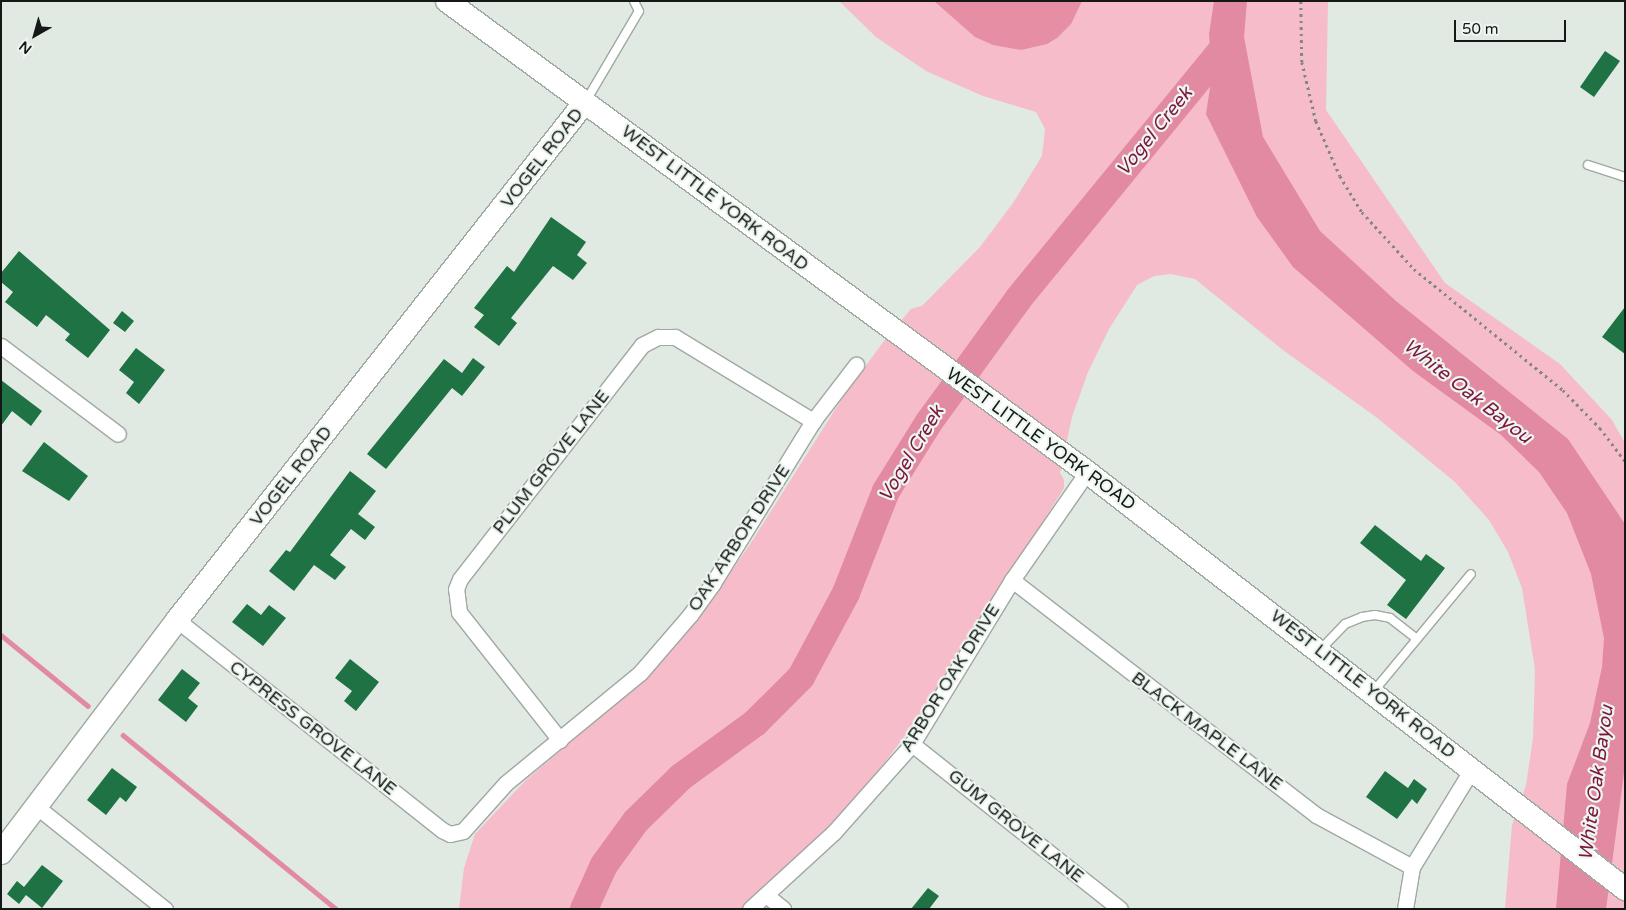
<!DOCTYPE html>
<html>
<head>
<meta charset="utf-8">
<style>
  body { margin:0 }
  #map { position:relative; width:1626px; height:910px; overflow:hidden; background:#e0e9e2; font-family:"Varela Round",sans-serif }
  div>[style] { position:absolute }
  .green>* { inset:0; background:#f6bcc9 }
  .forest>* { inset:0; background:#e58ea4 }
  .water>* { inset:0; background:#e28aa1 }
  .stream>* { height:4.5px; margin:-2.25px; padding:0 2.25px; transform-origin:2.25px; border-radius:2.25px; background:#e28aa1 }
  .river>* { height:28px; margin:-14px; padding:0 14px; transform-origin:14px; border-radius:14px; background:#e28aa1 }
  .building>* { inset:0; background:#1e7243 }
  .path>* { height:2.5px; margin-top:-1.25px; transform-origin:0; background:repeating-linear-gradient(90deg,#818783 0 2.5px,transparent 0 6.5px) }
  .roads { filter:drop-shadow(1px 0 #a0a8a2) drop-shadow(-1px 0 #a0a8a2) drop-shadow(0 1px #a0a8a2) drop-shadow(0 -1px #a0a8a2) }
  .lane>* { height:8px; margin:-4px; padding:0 4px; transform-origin:4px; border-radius:4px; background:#fff }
  .street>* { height:15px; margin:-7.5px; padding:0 7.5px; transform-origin:7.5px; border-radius:7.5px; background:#fff }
  .secondary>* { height:22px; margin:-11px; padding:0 11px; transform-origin:11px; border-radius:11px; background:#fff }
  span { translate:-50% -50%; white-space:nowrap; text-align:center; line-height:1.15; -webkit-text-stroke:4.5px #edf6f0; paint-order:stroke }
  .street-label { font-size:18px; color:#151816 }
  .water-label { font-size:19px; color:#7e173f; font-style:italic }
  .frame { position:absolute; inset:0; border:2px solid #151816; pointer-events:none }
  .north { position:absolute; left:10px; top:10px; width:50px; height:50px; -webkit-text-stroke:4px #edf6f0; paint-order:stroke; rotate:218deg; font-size:14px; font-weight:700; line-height:20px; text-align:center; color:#151816 }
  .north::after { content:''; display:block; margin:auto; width:18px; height:22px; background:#151816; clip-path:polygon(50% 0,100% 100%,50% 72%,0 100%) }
  .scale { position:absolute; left:1454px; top:20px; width:112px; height:22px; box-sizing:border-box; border:2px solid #151816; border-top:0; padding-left:6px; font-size:15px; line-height:18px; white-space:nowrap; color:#151816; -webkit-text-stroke:4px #edf6f0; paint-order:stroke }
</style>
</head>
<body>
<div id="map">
  <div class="green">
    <div style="clip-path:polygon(839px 1px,1328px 1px,1326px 110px,1445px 283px,1560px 364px,1612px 420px,1625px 443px,1625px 909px,1505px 909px,1512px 825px,1526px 785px,1533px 738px,1535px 669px,1522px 588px,1508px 552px,1489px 520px,1455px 482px,1376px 417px,1283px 350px,1195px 279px,1171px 274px,1154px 276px,1137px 285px,1109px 329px,1088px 372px,1072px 417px,1060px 473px,1064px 480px,1064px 488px,931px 700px,886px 761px,837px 819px,758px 895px,741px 909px,459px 909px,464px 868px,475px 834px,526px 780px,639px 684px,698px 618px,749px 546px,843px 397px,884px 341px,911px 309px,922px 306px,980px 247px,1013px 203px,1042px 156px,1045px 129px,1036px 112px,983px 96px,926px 71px,876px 37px)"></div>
  </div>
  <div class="forest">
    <div style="clip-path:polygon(934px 1px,1082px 1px,1071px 24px,1057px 38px,1047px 44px,1021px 50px,993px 45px,975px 37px)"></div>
  </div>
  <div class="water">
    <div style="clip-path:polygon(1214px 1px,1247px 1px,1244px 37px,1263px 137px,1320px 231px,1396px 301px,1568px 439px,1625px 524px,1625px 765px,1606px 909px,1556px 909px,1567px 784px,1590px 723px,1602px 667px,1604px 638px,1591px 574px,1567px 513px,1539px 472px,1501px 435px,1413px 371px,1293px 267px,1257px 217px,1206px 114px,1212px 75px,1209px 34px)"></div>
  </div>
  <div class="stream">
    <div style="left:1px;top:635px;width:112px;rotate:39.2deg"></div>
    <div style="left:123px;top:735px;width:275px;rotate:39.2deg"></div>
  </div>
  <div class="river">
    <div style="left:584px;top:909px;width:48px;rotate:-65.6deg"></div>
    <div style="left:604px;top:865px;width:54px;rotate:-54deg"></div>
    <div style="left:636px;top:821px;width:63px;rotate:-44.4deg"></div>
    <div style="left:681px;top:777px;width:92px;rotate:-36.1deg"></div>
    <div style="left:755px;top:723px;width:65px;rotate:-45deg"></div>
    <div style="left:801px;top:677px;width:95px;rotate:-61.8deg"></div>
    <div style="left:846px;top:593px;width:110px;rotate:-68.6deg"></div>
    <div style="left:886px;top:491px;width:81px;rotate:-58.1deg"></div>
    <div style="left:929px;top:422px;width:153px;rotate:-54deg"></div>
    <div style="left:1019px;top:298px;width:322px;rotate:-50.7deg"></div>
  </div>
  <div class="building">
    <div style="clip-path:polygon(1605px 51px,1620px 61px,1594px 97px,1580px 87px)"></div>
    <div style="clip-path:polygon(551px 217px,586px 242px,577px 255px,587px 263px,573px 280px,553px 266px,511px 318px,517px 323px,499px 346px,474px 327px,484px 315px,474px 308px,507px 266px,514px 272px)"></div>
    <div style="clip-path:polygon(19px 251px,110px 330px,88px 358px,65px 340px,70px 334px,46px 315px,37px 327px,5px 302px,13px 292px,1px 282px,1px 273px)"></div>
    <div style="clip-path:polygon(1625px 307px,1625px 354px,1602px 337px)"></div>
    <div style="clip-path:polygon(122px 311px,134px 321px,125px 332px,113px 323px)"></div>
    <div style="clip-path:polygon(136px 348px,165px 370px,139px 404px,126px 393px,134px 382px,119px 370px)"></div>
    <div style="clip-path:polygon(473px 358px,485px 367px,462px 396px,452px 388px,386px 469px,367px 454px,444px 359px,462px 373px)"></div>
    <div style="clip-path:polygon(1px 380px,42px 411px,31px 426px,12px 411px,1px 426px)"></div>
    <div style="clip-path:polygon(44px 442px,88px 476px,69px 501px,22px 471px)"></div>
    <div style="clip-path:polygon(350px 471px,376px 491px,358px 514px,375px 527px,365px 540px,351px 529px,330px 555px,346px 567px,335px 580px,314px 565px,294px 591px,269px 571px,286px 550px,290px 552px)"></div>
    <div style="clip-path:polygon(1375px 525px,1421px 561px,1426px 554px,1445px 568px,1406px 619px,1387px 605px,1406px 580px,1360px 543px)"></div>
    <div style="clip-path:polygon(247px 604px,261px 615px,269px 605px,286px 618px,263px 646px,232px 622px)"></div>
    <div style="clip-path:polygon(350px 659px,379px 682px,356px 711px,344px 701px,352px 691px,335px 678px)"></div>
    <div style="clip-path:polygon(182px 669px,200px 683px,188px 698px,198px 706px,186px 722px,158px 700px)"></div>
    <div style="clip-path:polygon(112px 768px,137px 787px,126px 802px,120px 797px,106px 815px,87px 800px)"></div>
    <div style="clip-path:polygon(1385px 771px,1408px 788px,1414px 779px,1427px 789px,1417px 804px,1412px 799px,1397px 819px,1366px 797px)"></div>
    <div style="clip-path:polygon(42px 865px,63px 881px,42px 908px,26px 895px,19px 904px,7px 894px,17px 881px,24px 887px)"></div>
    <div style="clip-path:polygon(928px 888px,939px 896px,929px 909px,911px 909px)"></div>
  </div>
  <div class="path">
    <div style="left:1301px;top:1px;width:61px;rotate:89.1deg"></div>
    <div style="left:1302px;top:62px;width:61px;rotate:76.7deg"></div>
    <div style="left:1316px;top:121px;width:60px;rotate:66.4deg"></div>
    <div style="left:1340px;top:176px;width:42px;rotate:58.6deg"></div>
    <div style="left:1362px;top:212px;width:77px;rotate:47.6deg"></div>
    <div style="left:1414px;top:269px;width:192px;rotate:39.1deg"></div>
    <div style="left:1563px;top:390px;width:53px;rotate:45.8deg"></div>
    <div style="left:1600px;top:428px;width:41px;rotate:52.9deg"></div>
  </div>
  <div class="roads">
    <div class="lane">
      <div style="left:586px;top:101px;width:104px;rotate:-59.5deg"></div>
      <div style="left:639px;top:11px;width:11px;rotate:-117deg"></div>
      <div style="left:1588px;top:165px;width:39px;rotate:18deg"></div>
      <div style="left:1320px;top:650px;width:36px;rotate:-46deg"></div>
      <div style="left:1345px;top:624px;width:18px;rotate:-22deg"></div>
      <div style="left:1362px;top:617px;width:13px;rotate:-9deg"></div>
      <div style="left:1375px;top:615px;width:15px;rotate:11deg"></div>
      <div style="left:1390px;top:618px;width:34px;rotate:38deg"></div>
      <div style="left:1373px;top:692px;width:153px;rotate:-50.3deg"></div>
    </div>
    <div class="street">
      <div style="left:1px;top:346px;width:146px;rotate:36.9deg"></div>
      <div style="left:1012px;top:580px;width:384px;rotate:37.7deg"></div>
      <div style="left:1316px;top:815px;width:109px;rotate:28.4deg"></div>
      <div style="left:177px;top:620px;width:338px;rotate:38.4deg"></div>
      <div style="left:442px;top:830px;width:9px;rotate:27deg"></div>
      <div style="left:450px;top:834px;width:13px;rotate:-13deg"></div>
      <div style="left:463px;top:831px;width:64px;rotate:-48.1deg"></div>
      <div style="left:506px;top:783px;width:173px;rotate:-39.4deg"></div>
      <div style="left:640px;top:673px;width:77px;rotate:-49.2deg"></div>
      <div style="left:690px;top:615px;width:39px;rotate:-54deg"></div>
      <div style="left:713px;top:583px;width:190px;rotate:-58.3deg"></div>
      <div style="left:813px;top:421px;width:71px;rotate:-52.5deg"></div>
      <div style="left:560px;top:740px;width:163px;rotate:-128.3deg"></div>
      <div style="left:459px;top:612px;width:23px;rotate:-97deg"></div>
      <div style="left:456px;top:589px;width:11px;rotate:-68deg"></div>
      <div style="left:460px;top:579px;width:296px;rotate:-52.1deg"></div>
      <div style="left:642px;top:345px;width:18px;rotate:-27deg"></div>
      <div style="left:658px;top:337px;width:17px"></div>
      <div style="left:675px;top:337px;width:162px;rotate:31.3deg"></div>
      <div style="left:912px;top:744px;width:265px;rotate:38.4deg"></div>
      <div style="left:37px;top:807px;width:164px;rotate:38.6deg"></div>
      <div style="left:766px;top:895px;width:22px;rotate:39deg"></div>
      <div style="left:750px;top:909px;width:114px;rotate:-42.5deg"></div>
      <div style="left:834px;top:832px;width:118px;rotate:-48.4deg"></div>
      <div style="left:912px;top:744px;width:192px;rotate:-58.6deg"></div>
      <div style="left:1012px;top:580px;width:131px;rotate:-55.2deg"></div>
      <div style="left:1405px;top:909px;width:43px;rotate:-80.5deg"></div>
      <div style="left:1412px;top:867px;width:115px;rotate:-58.5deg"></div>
    </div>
    <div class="secondary">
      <div style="left:447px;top:1px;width:795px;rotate:36.35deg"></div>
      <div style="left:1087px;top:472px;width:681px;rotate:37.78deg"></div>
      <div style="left:1px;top:853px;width:292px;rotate:-52.9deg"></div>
      <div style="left:177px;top:620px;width:659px;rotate:-51.77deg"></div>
    </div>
  </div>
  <div class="street-label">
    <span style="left:542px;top:158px;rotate:-52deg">VOGEL ROAD</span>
    <span style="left:715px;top:198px;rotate:37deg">WEST LITTLE YORK ROAD</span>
    <span style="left:1041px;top:439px;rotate:36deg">WEST LITTLE YORK ROAD</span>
    <span style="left:551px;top:462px;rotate:-52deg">PLUM GROVE LANE</span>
    <span style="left:291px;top:476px;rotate:-52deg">VOGEL ROAD</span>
    <span style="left:739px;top:538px;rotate:-57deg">OAK ARBOR DRIVE</span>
    <span style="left:950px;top:678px;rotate:-58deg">ARBOR OAK DRIVE</span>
    <span style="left:1363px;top:684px;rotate:38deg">WEST LITTLE YORK ROAD</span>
    <span style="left:313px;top:728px;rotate:38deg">CYPRESS GROVE LANE</span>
    <span style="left:1207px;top:731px;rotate:37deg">BLACK MAPLE LANE</span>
    <span style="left:1016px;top:826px;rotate:39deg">GUM GROVE LANE</span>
  </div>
  <div class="water-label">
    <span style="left:1155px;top:132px;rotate:-51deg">Vogel Creek</span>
    <span style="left:1467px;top:392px;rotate:38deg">White Oak Bayou</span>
    <span style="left:912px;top:454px;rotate:-59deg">Vogel Creek</span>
    <span style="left:1597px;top:783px;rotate:-82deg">White Oak Bayou</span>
  </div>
  <div class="frame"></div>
  <div class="north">N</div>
  <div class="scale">50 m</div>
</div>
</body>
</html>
